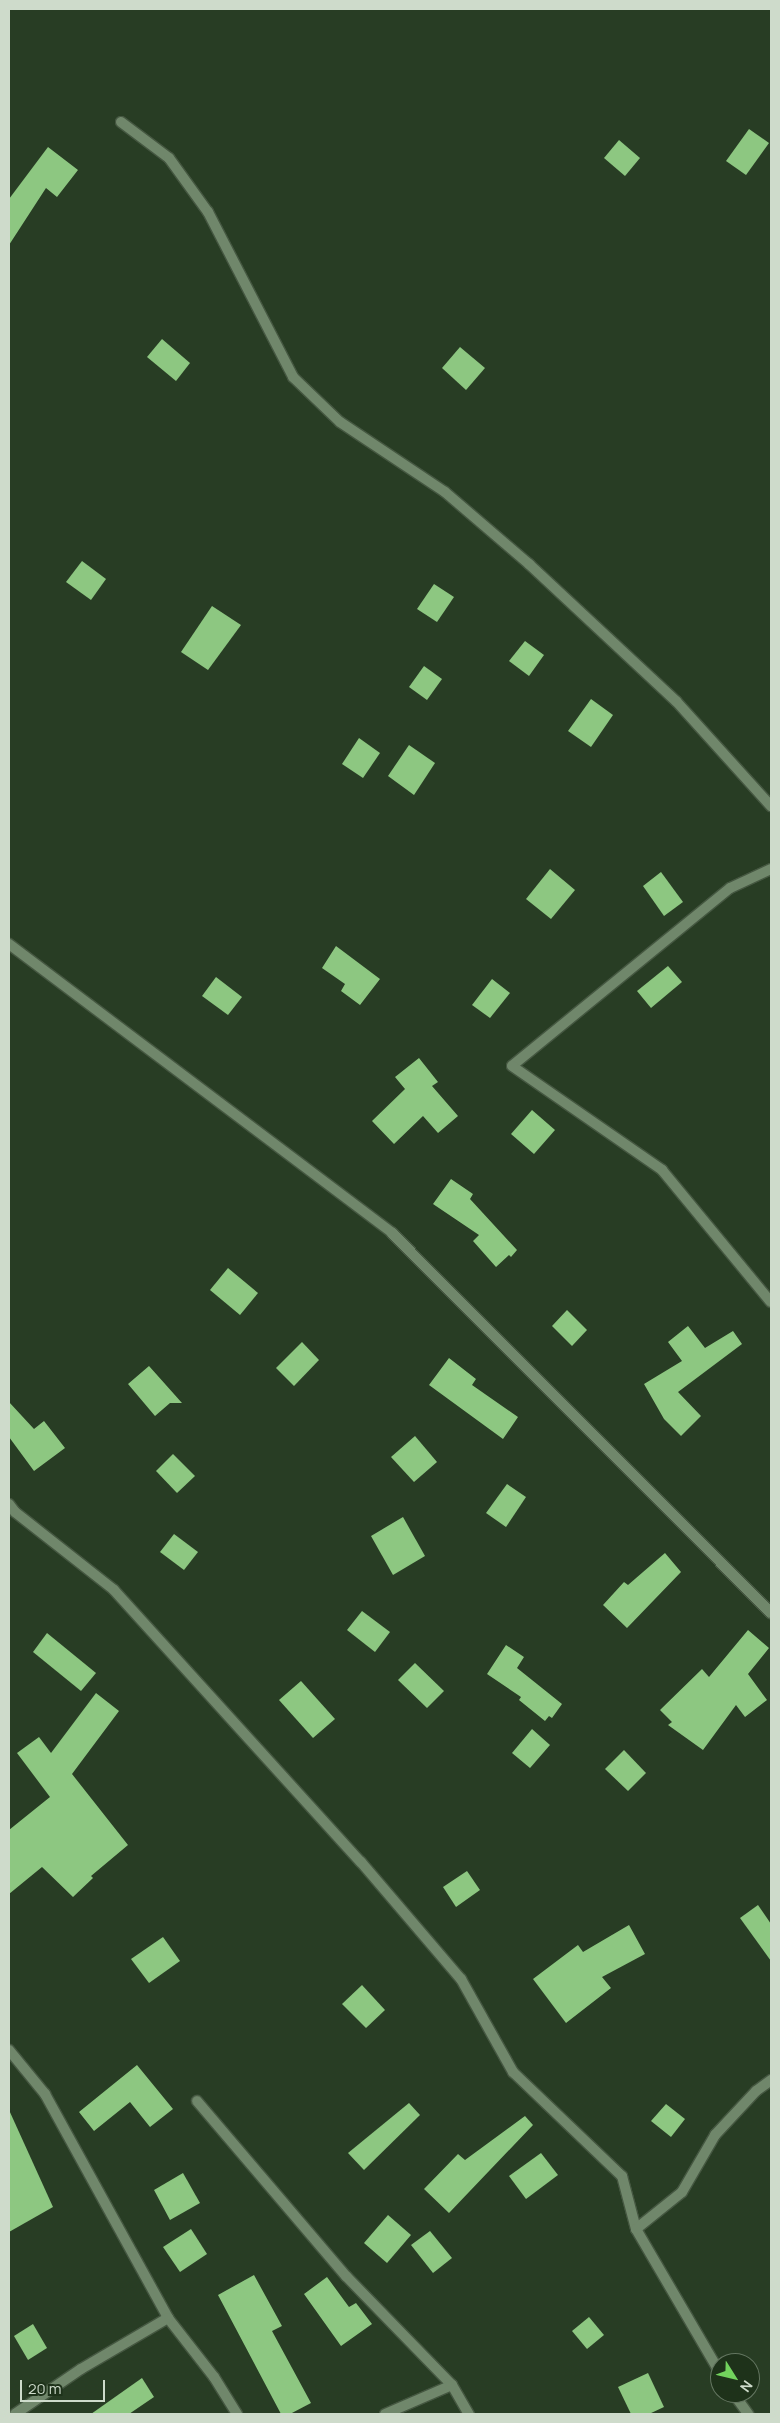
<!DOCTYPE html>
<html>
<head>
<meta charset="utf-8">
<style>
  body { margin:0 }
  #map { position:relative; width:780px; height:2423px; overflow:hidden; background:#283d24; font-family:Manrope,sans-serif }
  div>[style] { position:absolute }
  .building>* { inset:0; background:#8dc781 }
  .roads { filter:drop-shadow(1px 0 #455741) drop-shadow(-1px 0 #455741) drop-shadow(0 1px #455741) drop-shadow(0 -1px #455741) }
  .minor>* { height:10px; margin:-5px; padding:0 5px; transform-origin:5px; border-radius:5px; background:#70876b }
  span { translate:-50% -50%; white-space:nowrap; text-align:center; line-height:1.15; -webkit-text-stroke:5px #1e321a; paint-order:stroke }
  .frame { position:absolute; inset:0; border:10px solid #cedbcb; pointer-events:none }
  .north { position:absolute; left:710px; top:2353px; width:50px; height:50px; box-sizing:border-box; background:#1e321a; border:1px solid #647661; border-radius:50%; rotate:126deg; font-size:14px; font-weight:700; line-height:20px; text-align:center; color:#cedbcb }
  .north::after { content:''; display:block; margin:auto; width:18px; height:22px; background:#72d25d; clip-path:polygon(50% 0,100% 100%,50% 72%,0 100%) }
  .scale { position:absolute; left:20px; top:2380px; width:85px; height:22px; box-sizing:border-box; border:2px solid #cedbcb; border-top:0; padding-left:6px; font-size:15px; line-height:18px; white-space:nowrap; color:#cedbcb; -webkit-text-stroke:4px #1e321a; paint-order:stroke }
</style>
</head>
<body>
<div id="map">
  <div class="building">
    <div style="clip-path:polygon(749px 129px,769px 143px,746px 175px,726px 161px)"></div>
    <div style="clip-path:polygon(619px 140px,640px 158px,625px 176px,604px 158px)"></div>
    <div style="clip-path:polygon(48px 147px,78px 170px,57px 197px,46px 188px,9px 245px,9px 199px)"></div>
    <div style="clip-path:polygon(162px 339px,190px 363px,176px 381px,147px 357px)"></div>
    <div style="clip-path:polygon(460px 347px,485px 368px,466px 390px,442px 368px)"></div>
    <div style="clip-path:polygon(82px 561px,106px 579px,91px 600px,66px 582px)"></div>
    <div style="clip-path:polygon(434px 584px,454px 597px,437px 622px,417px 609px)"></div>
    <div style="clip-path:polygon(212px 606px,241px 625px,208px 670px,181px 652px)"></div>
    <div style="clip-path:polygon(525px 641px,544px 655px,529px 676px,509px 661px)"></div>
    <div style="clip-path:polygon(424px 666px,442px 679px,427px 700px,409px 687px)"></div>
    <div style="clip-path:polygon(591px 699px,613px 715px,591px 747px,568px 731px)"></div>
    <div style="clip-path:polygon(359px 738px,380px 753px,363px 778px,342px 764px)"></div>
    <div style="clip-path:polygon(409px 745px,435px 763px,414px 795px,388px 776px)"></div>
    <div style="clip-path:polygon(550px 869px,575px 890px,551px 919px,526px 899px)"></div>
    <div style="clip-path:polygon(661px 872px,683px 902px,664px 916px,643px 886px)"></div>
    <div style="clip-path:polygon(336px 946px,380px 979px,360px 1005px,341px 991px,345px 984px,322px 968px)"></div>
    <div style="clip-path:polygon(668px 966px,682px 982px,651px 1008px,637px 991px)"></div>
    <div style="clip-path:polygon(216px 977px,242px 997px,228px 1015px,202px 996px)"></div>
    <div style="clip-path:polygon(492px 979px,510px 993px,490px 1018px,472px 1005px)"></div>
    <div style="clip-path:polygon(419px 1058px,438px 1082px,432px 1086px,458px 1116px,438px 1133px,423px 1116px,394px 1144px,372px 1121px,405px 1089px,395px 1077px)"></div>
    <div style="clip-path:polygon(532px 1110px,555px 1130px,534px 1154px,511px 1134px)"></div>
    <div style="clip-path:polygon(451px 1179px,473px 1194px,470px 1199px,517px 1250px,511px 1257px,509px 1255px,496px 1267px,473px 1241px,479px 1235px,433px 1204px)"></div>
    <div style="clip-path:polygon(228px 1268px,258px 1293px,240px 1315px,210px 1290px)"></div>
    <div style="clip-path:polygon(567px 1310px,587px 1330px,572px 1346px,552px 1326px)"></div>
    <div style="clip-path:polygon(688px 1326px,705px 1348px,733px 1331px,742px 1344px,678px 1392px,701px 1416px,681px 1436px,664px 1419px,644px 1384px,682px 1361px,668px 1342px)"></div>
    <div style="clip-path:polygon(302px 1342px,319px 1360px,294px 1386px,276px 1368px)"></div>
    <div style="clip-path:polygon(449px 1358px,476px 1379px,472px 1385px,518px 1417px,503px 1439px,429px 1385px)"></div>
    <div style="clip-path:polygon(149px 1366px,182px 1403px,170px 1403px,155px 1416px,128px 1384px)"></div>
    <div style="clip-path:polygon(9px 1402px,34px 1429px,44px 1421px,65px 1448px,34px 1471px,9px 1437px)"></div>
    <div style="clip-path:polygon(415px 1436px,437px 1462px,414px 1482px,391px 1457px)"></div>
    <div style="clip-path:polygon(173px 1454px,195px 1476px,177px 1493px,156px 1471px)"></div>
    <div style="clip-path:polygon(507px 1484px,526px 1497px,506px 1527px,486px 1513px)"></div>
    <div style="clip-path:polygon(403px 1517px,425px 1556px,393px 1575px,371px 1536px)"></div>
    <div style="clip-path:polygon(174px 1534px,198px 1552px,184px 1570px,160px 1552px)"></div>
    <div style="clip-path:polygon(665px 1553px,681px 1572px,627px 1628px,603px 1605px,624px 1582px,628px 1585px)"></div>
    <div style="clip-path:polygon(362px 1611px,390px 1632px,375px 1652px,347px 1630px)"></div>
    <div style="clip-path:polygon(748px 1630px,769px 1648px,748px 1674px,767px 1700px,745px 1717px,736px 1705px,703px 1750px,668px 1725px,672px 1722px,660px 1710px,702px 1669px,709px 1677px)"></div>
    <div style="clip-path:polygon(47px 1633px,96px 1673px,81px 1691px,33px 1652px)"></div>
    <div style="clip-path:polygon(506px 1645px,524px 1657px,517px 1668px,562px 1704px,552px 1718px,549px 1716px,545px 1721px,519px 1700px,521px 1697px,487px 1674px)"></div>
    <div style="clip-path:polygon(415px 1663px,444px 1691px,427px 1708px,398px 1680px)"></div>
    <div style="clip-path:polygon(301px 1681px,335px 1719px,313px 1738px,279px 1700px)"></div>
    <div style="clip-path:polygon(96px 1693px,119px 1711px,72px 1774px,128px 1845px,91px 1876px,93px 1878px,73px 1897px,42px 1867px,9px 1894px,9px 1830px,50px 1797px,17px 1753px,39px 1737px,51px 1753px)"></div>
    <div style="clip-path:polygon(532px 1729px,550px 1745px,530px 1768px,512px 1753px)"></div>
    <div style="clip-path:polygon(624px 1750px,646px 1773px,628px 1791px,605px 1769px)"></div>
    <div style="clip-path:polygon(467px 1871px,480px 1890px,456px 1907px,443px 1887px)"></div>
    <div style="clip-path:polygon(758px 1905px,771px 1924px,771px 1961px,740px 1918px)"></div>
    <div style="clip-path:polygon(629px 1925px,645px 1954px,602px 1977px,611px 1988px,566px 2023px,533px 1979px,578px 1945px,583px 1952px)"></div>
    <div style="clip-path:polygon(163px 1937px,180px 1961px,149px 1983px,131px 1959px)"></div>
    <div style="clip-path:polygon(362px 1985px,385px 2010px,366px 2028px,342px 2004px)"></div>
    <div style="clip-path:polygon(137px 2065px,173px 2109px,150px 2127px,130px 2102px,94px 2131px,79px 2112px)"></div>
    <div style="clip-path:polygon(409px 2103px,420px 2115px,364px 2170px,348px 2153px)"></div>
    <div style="clip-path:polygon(666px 2104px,685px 2119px,671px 2137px,651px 2121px)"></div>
    <div style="clip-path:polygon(9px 2110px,53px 2207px,9px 2232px)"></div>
    <div style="clip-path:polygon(525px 2116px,533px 2125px,449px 2213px,424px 2189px,458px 2154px,465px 2160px)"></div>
    <div style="clip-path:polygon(541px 2153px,558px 2175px,526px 2199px,509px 2176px)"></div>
    <div style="clip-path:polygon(183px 2173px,200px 2203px,170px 2220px,154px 2190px)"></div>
    <div style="clip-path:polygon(388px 2215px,411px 2235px,387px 2263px,364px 2243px)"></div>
    <div style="clip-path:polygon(191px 2229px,207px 2254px,180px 2272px,163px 2247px)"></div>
    <div style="clip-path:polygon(430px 2231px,452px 2258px,433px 2273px,411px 2245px)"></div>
    <div style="clip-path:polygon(254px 2275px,282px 2326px,272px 2331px,311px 2403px,290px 2414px,281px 2414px,218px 2295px)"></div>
    <div style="clip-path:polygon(327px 2277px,349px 2307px,356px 2303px,372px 2324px,341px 2346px,304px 2294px)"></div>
    <div style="clip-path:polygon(589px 2317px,604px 2335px,587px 2349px,572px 2331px)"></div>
    <div style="clip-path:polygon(33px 2324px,47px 2348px,28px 2360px,14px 2336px)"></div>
    <div style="clip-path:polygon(648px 2373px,664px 2407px,649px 2414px,631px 2414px,618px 2387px)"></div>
    <div style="clip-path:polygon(142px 2378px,154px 2397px,129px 2414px,91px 2414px)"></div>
  </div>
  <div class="roads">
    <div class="minor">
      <div style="left:121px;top:122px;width:60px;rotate:36.9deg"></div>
      <div style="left:169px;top:158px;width:67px;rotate:54.2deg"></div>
      <div style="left:208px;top:212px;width:186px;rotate:62.7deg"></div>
      <div style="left:293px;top:377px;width:65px;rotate:43.8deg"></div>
      <div style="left:340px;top:422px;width:126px;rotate:33.7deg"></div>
      <div style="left:445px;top:492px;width:111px;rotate:40.6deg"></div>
      <div style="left:529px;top:564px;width:201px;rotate:43deg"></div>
      <div style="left:676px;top:701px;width:142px;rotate:47.9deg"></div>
      <div style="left:771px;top:869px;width:45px;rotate:155.1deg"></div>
      <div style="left:730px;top:888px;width:281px;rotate:140.8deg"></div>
      <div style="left:512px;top:1066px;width:183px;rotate:34.7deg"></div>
      <div style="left:662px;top:1170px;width:171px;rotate:50.5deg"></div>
      <div style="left:9px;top:944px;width:480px;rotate:37deg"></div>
      <div style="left:392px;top:1233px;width:537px;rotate:45.08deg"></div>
      <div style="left:9px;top:1504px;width:10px;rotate:53deg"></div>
      <div style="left:15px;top:1512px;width:126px;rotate:38.2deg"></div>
      <div style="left:114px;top:1590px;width:367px;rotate:47.8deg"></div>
      <div style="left:361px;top:1862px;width:154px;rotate:49.5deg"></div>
      <div style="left:461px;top:1979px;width:107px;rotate:60.8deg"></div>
      <div style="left:513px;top:2072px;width:151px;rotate:43.7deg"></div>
      <div style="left:622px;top:2176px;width:55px;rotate:75.2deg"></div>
      <div style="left:636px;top:2229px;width:167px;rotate:59.7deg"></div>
      <div style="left:9px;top:2050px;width:57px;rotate:50.7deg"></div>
      <div style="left:45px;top:2094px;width:256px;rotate:61.2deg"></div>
      <div style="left:168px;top:2318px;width:75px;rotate:52.1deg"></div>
      <div style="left:214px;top:2377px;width:44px;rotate:58.1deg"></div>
      <div style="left:197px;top:2101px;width:230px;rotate:49.6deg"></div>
      <div style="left:346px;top:2276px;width:152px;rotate:45.8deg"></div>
      <div style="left:452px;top:2385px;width:34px;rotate:60deg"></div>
      <div style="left:636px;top:2229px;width:59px;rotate:-38.8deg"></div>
      <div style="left:682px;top:2192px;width:66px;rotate:-59.9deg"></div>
      <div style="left:715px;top:2135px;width:60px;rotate:-47deg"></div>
      <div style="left:756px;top:2091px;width:19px;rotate:-36deg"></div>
      <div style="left:733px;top:2393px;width:26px;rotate:54deg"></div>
      <div style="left:15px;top:2414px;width:80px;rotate:-34.3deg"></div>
      <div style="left:81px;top:2369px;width:101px;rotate:-30.4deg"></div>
      <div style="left:385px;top:2414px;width:73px;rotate:-23.4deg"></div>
    </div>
  </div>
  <div class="frame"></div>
  <div class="north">N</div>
  <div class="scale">20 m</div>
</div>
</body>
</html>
